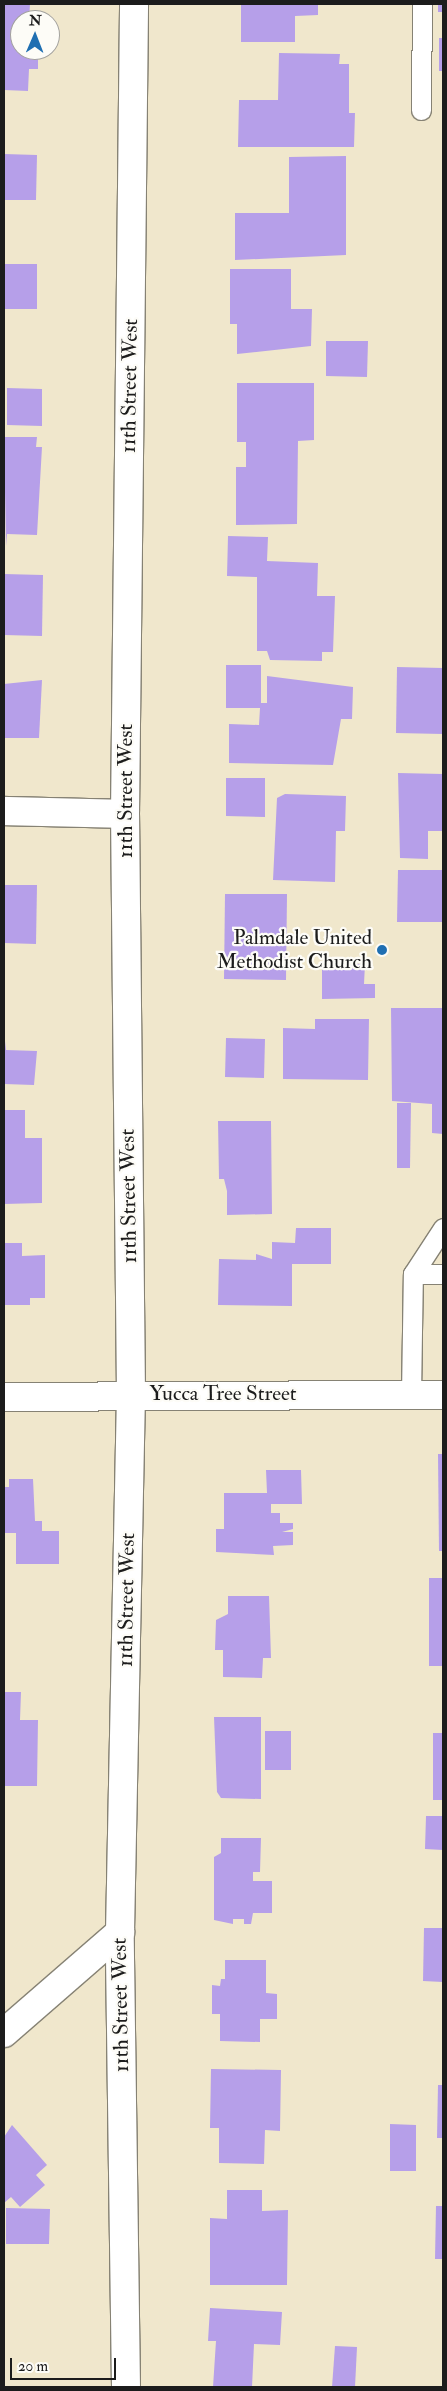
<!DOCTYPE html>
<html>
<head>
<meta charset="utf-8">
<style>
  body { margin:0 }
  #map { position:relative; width:447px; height:2391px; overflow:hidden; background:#f0e7cc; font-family:"IM FELL Double Pica",serif }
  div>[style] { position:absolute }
  .building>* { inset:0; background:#b69fe9 }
  .roads { filter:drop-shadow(1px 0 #868274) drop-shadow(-1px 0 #868274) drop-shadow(0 1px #868274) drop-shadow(0 -1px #868274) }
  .service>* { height:19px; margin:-9.5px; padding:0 9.5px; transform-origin:9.5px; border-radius:9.5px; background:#fff }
  .minor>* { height:28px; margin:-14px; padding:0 14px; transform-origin:14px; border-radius:14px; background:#fff }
  .dots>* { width:14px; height:14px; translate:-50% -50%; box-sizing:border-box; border:2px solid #fdfcf7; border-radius:50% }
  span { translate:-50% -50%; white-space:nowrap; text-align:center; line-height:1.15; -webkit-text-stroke:4.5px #fdfcf7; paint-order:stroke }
  .street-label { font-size:21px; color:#1c1c1c }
  .poi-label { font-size:21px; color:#1c1c1c }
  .right { translate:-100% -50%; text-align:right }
  .frame { position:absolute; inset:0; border:5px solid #1c1c1c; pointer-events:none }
  .north { position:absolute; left:10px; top:10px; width:50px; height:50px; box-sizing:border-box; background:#fdfcf7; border:1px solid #a3a29f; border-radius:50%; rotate:1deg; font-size:14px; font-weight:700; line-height:20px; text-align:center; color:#1c1c1c }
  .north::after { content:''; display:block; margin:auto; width:18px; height:22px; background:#1f6fb2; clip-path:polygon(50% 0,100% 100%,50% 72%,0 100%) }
  .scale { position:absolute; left:10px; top:2358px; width:106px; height:22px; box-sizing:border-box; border:2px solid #1c1c1c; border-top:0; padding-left:6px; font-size:15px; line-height:18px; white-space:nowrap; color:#1c1c1c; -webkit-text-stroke:4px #fdfcf7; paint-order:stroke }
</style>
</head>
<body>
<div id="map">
  <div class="building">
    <div style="clip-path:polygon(4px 4px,30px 4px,29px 20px,20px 20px,20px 50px,38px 50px,38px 69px,29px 69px,28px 91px,4px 90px)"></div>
    <div style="clip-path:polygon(241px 4px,318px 4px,318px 15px,295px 16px,295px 42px,241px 42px)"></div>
    <div style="clip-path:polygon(438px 4px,443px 4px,443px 12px,438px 12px)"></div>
    <div style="clip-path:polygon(439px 38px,443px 38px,443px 71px,439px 71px)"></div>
    <div style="clip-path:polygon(279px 53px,340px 54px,339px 64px,349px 64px,349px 113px,355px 113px,354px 147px,238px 147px,239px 100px,278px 100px)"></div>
    <div style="clip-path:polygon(4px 154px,37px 155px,36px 200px,4px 200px)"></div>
    <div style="clip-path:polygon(346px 156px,346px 255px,235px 260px,235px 213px,289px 213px,289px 157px)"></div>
    <div style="clip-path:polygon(4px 264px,37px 264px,37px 309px,4px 309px)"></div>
    <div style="clip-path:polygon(230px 269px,291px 269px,291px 309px,312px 309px,311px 346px,237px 354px,237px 324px,230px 324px)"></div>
    <div style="clip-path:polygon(326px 341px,368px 341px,367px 377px,326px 376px)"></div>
    <div style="clip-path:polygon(237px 383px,314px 383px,314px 440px,298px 441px,297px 524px,236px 525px,236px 467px,246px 467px,246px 442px,237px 442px)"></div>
    <div style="clip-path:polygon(7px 388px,42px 389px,42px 426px,7px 425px)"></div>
    <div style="clip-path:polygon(4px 437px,37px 437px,36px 447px,42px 447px,37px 535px,7px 534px,6px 546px)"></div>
    <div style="clip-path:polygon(228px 536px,268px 537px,267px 561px,318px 563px,317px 596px,335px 596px,333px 652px,322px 652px,322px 661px,270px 660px,267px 651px,257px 651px,257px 577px,227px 576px)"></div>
    <div style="clip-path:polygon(4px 574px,43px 575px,42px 636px,4px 635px)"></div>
    <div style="clip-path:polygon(226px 665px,261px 665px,261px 703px,267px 703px,267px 676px,353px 687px,352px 719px,341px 719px,333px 765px,229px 763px,229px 724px,259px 725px,260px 708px,226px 708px)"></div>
    <div style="clip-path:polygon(397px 667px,443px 668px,443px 734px,396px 733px)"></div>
    <div style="clip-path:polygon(42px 680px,39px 738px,4px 738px,4px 684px)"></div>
    <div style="clip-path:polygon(398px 773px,443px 774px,443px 831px,428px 831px,428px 859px,400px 858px)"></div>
    <div style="clip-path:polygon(226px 778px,265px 778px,265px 817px,226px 816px)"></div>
    <div style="clip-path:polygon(285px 794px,346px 796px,345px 831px,336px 831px,335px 882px,273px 880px,277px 798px)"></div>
    <div style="clip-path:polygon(398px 870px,443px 870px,443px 922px,397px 922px)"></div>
    <div style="clip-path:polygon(4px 885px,37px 885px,36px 944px,4px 943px)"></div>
    <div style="clip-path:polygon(225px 894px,287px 894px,286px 980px,224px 979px)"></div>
    <div style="clip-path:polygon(322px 963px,365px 964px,364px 984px,375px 984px,375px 998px,322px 999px)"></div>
    <div style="clip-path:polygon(391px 1008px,443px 1008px,443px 1134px,432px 1133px,432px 1104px,392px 1101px)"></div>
    <div style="clip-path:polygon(315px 1019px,369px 1019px,368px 1080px,283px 1079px,283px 1028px,315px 1029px)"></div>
    <div style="clip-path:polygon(4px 1032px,6px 1050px,37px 1051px,34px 1085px,4px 1084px)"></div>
    <div style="clip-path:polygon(226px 1038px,265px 1039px,264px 1078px,225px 1077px)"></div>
    <div style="clip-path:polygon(397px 1103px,411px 1103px,410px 1168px,397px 1168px)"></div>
    <div style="clip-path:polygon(4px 1110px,25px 1110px,25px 1138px,42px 1138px,42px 1203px,4px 1204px)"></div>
    <div style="clip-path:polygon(218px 1121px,271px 1121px,272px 1214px,227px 1215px,227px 1191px,224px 1179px,219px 1179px)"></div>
    <div style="clip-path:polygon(296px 1228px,331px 1228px,331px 1264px,292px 1264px,292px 1306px,218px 1305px,219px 1259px,256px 1260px,256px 1254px,272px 1259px,272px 1242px,295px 1243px)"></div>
    <div style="clip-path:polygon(4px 1243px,22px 1243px,22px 1256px,45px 1255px,45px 1298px,30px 1298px,30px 1305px,4px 1305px)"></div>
    <div style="clip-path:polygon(438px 1454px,443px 1454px,443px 1551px,439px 1551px)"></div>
    <div style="clip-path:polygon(266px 1470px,301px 1470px,302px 1504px,271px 1504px,271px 1513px,280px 1513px,280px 1523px,293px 1523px,293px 1529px,282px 1532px,293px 1532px,293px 1545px,273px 1546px,274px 1555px,216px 1552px,216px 1529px,224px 1529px,224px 1493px,267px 1493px)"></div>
    <div style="clip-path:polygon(9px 1479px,33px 1479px,35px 1521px,42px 1521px,42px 1531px,59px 1531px,59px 1564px,16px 1564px,16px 1533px,4px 1533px,4px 1487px,9px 1487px)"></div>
    <div style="clip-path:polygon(429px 1578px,443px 1578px,443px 1666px,429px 1666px)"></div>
    <div style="clip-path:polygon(228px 1596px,269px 1596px,271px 1658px,263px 1658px,262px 1678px,223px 1677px,223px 1650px,215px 1650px,216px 1620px,228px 1614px)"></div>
    <div style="clip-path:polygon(4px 1692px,21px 1692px,20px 1720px,38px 1720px,37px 1786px,4px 1786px)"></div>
    <div style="clip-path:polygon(214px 1717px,261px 1717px,261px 1799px,221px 1798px,217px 1792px)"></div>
    <div style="clip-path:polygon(265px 1731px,291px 1731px,291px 1770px,265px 1770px)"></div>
    <div style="clip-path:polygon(433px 1733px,443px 1733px,443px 1800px,433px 1800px)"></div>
    <div style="clip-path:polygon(426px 1816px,443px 1816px,443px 1850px,425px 1849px)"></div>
    <div style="clip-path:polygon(221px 1838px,261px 1838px,260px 1872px,253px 1872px,253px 1881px,272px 1881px,272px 1913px,253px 1913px,251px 1924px,244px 1924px,244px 1919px,233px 1919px,233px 1924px,214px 1920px,214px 1857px,221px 1853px)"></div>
    <div style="clip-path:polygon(424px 1928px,443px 1928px,443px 1982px,423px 1981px)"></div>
    <div style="clip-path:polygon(225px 1960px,266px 1960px,266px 1993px,277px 1994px,277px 2019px,260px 2019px,260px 2042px,220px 2041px,220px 2014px,212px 2014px,212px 1985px,220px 1986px,221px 1979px,225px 1979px)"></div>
    <div style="clip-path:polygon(211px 2069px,281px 2070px,280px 2131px,265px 2130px,264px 2164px,219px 2163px,219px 2128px,210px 2128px)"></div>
    <div style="clip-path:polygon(438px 2085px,443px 2085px,443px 2138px,437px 2138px)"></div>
    <div style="clip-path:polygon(390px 2124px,416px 2125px,416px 2171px,390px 2171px)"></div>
    <div style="clip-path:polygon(12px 2125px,47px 2165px,36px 2175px,45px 2185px,20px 2207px,11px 2197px,4px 2203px,4px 2137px)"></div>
    <div style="clip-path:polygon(227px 2190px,262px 2190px,262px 2211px,288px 2210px,287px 2285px,210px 2285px,210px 2218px,227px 2219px)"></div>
    <div style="clip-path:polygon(436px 2206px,443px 2206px,443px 2259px,435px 2259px)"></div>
    <div style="clip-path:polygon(6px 2208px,50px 2209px,49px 2244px,6px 2244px)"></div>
    <div style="clip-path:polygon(210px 2308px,282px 2312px,280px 2345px,254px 2344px,252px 2387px,213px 2387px,216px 2341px,208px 2341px)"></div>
    <div style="clip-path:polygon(335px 2346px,357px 2347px,355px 2387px,332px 2387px)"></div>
  </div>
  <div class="roads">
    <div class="service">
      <div style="left:421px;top:110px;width:106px;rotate:-89.5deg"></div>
      <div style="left:413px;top:1274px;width:30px"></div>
      <div style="left:411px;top:1395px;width:121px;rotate:-89.1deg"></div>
      <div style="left:413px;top:1274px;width:55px;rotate:-56.9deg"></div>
    </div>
    <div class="minor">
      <div style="left:4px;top:811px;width:121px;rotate:1.4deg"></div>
      <div style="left:4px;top:1397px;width:439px;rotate:-0.3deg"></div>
      <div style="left:4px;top:2033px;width:154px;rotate:-41deg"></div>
      <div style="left:126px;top:2387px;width:455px;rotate:-90.8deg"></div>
      <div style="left:120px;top:1932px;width:538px;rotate:-88.83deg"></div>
      <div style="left:131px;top:1394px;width:580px;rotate:-90.59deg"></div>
      <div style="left:125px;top:814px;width:810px;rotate:-89.36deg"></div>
    </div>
  </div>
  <div class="dots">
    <div style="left:382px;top:950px;background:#1f6fb2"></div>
  </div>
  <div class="street-label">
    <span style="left:130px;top:386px;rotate:-89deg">11th Street West</span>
    <span style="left:126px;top:791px;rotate:-90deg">11th Street West</span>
    <span style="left:129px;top:1196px;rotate:-91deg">11th Street West</span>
    <span style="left:223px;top:1394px">Yucca Tree Street</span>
    <span style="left:127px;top:1600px;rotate:-89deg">11th Street West</span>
    <span style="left:121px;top:2005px;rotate:-91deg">11th Street West</span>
  </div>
  <div class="poi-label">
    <span class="right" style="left:372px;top:950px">Palmdale United<br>Methodist Church</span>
  </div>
  <div class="frame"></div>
  <div class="north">N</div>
  <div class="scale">20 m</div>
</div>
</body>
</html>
